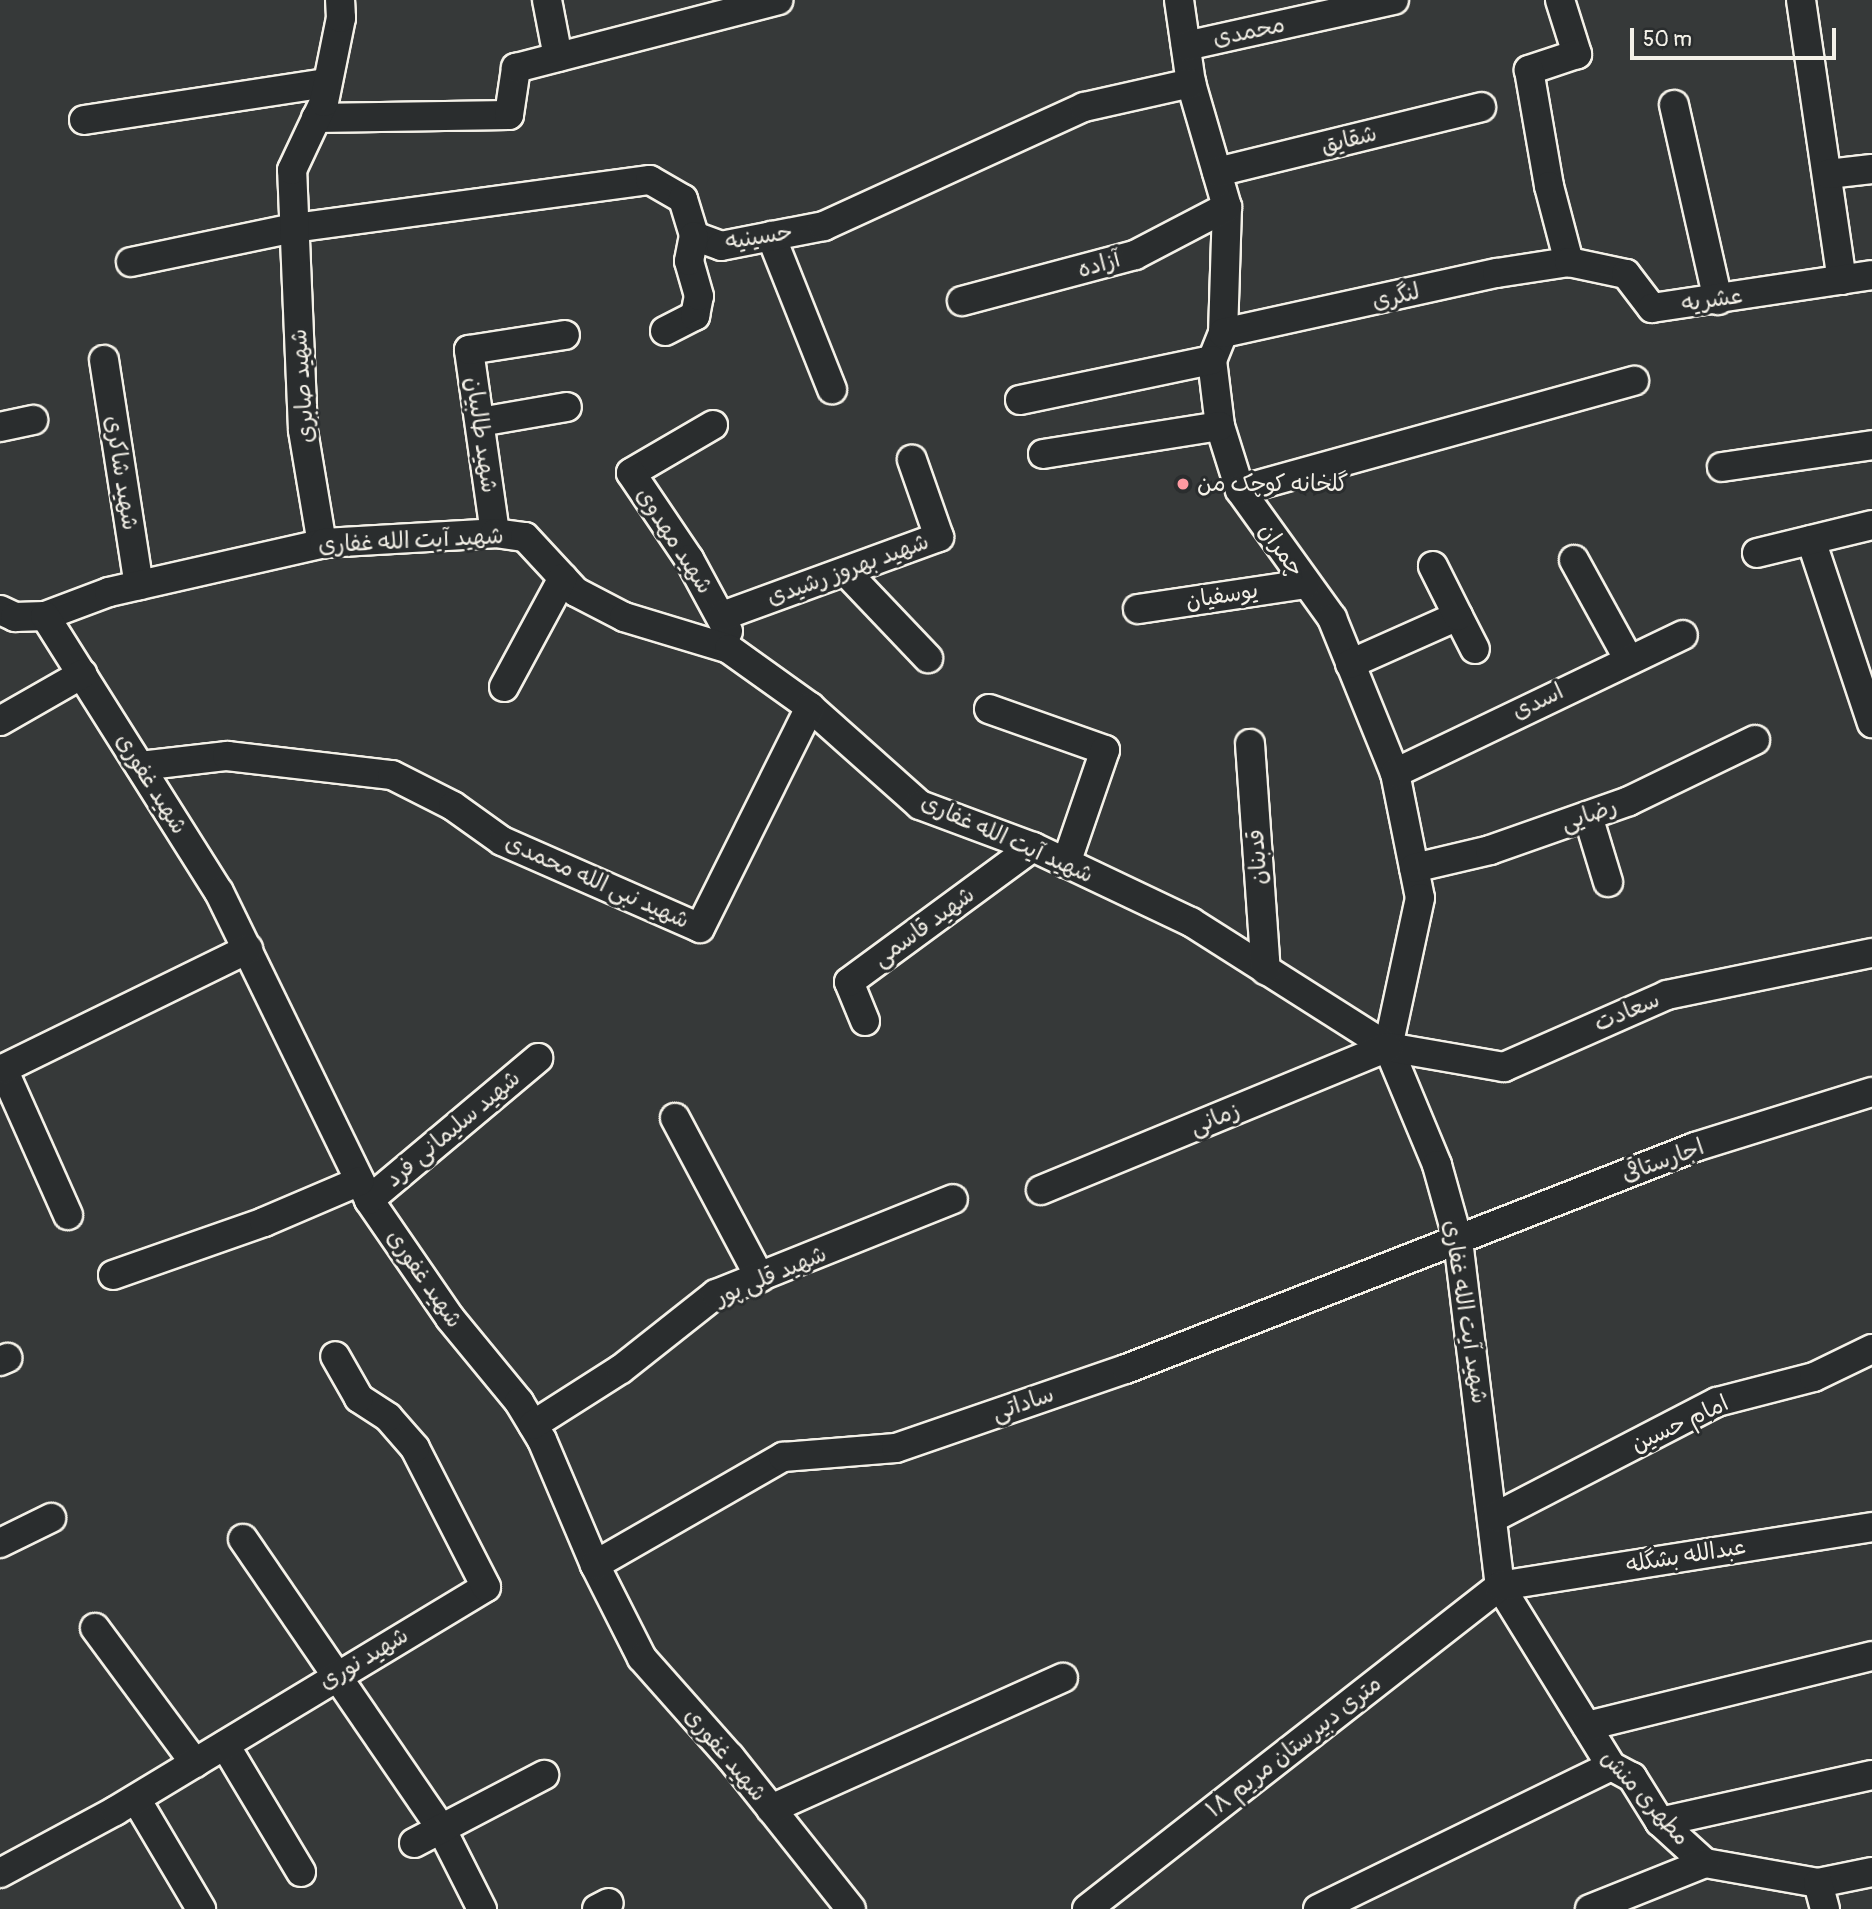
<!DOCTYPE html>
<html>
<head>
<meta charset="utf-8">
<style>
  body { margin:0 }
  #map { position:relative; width:1872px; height:1909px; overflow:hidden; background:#363939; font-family:Pangolin,"Playpen Sans Arabic",sans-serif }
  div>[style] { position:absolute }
  .roads { filter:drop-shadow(2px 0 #f4f1e8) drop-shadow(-2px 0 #f4f1e8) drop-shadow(0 2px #f4f1e8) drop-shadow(0 -2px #f4f1e8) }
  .minor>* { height:28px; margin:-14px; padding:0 14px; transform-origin:14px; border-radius:14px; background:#2a2d2e }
  .dots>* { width:19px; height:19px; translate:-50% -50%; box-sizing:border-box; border:4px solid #2a2d2e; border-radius:50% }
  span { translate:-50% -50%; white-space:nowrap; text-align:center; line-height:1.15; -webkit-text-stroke:6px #2a2d2e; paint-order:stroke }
  .street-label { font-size:23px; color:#f4f1e8 }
  .poi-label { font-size:23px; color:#f4f1e8 }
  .left { translate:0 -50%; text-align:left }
  .scale { position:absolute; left:1630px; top:28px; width:206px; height:32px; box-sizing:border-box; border:4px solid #f4f1e8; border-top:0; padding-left:9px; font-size:21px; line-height:24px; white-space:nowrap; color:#f4f1e8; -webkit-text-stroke:5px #2a2d2e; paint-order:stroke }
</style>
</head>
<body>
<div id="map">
  <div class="roads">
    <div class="minor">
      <div style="left:547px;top:0;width:58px;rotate:79.1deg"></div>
      <div style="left:1179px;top:0;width:84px;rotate:81.8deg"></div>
      <div style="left:1191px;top:83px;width:129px;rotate:73.8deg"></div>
      <div style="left:1227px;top:207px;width:126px;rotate:91.8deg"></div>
      <div style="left:1223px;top:333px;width:29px;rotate:112deg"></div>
      <div style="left:1212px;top:360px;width:66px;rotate:83.1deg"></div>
      <div style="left:1220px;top:426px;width:67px;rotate:72.6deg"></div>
      <div style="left:1240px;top:490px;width:158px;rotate:54.3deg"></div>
      <div style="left:1332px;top:618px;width:167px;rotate:67.9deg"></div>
      <div style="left:1395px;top:773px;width:127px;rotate:78.7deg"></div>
      <div style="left:1420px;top:898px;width:152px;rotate:102.1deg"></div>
      <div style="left:1560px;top:0;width:57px;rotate:72.5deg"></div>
      <div style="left:1577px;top:54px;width:51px;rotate:161.6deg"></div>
      <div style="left:1529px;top:70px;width:118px;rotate:80.2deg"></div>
      <div style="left:1549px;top:186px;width:79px;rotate:75.3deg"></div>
      <div style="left:1801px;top:0;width:283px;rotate:81.7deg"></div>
      <div style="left:1186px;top:46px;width:213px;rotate:-12.5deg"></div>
      <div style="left:1674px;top:105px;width:200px;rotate:77.3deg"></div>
      <div style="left:316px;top:118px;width:193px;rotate:-0.9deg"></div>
      <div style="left:509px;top:115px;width:48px;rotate:-81.5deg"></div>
      <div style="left:516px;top:68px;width:271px;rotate:-14.5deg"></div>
      <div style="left:84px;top:120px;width:246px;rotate:-8.7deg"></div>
      <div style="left:1217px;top:172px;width:272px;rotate:-13.8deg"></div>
      <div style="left:1828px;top:174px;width:44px;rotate:-6.5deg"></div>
      <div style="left:771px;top:236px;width:165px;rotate:68.3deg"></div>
      <div style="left:131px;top:262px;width:167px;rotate:-11.8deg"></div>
      <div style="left:294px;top:228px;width:359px;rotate:-7.7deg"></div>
      <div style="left:650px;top:180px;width:38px;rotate:30deg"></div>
      <div style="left:683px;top:199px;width:39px;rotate:73deg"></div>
      <div style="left:694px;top:236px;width:29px;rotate:20deg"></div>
      <div style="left:721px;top:246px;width:105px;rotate:-11deg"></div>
      <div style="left:824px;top:226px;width:286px;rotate:-24.6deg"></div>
      <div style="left:1084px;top:107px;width:110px;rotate:-12.6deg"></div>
      <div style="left:962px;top:301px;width:179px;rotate:-14.9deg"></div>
      <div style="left:1135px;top:255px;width:104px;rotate:-27.6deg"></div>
      <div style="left:665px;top:331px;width:34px;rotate:-27deg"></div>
      <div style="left:695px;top:316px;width:20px;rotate:-79deg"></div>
      <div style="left:699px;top:296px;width:36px;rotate:-106deg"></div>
      <div style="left:689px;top:261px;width:25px;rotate:-79deg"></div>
      <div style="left:1223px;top:333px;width:280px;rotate:-12.4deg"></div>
      <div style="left:1497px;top:273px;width:73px;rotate:-8.7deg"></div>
      <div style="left:1569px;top:262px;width:58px;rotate:11.9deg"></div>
      <div style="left:1626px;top:274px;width:43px;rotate:52.6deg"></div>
      <div style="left:1652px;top:308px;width:222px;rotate:-8.5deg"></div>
      <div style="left:104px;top:360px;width:228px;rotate:81.2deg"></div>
      <div style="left:1020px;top:400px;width:196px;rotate:-11.8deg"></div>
      <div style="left:480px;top:422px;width:88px;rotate:-9.8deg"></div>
      <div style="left:713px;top:425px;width:95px;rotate:149.7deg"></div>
      <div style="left:631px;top:473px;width:104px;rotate:56deg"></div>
      <div style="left:689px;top:559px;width:82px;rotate:61.6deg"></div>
      <div style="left:0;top:427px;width:34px;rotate:-12deg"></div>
      <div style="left:1043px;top:454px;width:179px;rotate:-9deg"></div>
      <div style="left:1722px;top:467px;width:152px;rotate:-8.3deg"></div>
      <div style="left:1240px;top:490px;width:409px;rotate:-15.5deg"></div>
      <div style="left:495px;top:533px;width:185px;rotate:-98.1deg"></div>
      <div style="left:469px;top:350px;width:97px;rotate:-8.9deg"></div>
      <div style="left:1811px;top:540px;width:193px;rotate:71.6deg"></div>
      <div style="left:322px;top:544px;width:116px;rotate:-99.5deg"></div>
      <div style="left:303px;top:430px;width:260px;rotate:-92.4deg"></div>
      <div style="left:292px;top:170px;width:75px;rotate:-64.8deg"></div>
      <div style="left:324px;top:102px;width:86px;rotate:-78.6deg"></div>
      <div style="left:341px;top:18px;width:18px;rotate:-93deg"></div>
      <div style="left:1757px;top:553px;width:118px;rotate:-13.7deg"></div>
      <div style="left:1574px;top:560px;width:114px;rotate:61.2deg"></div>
      <div style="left:846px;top:572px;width:119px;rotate:46.4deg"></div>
      <div style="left:1138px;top:609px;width:170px;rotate:-8.5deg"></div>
      <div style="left:0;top:610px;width:17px;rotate:25deg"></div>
      <div style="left:15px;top:617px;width:30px;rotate:-2deg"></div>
      <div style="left:45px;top:616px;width:68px;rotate:-20.6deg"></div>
      <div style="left:109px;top:592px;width:221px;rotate:-12.8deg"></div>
      <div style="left:324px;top:543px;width:171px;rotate:-3.3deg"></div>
      <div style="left:495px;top:533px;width:30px;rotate:8deg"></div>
      <div style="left:525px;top:537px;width:75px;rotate:47.2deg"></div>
      <div style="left:576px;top:592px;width:54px;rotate:27.5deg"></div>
      <div style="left:624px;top:617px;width:110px;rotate:16.9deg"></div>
      <div style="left:729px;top:649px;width:100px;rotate:35.6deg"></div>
      <div style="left:810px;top:707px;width:147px;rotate:41.7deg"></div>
      <div style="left:920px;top:805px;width:121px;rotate:20.4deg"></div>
      <div style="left:1033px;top:847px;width:175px;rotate:25.4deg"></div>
      <div style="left:1191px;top:922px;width:233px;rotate:32.4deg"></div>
      <div style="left:1388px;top:1047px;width:128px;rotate:67.4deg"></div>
      <div style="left:1437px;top:1165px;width:78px;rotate:74.4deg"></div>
      <div style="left:1458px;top:1240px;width:349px;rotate:83.1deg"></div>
      <div style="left:1500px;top:1586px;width:211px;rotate:58.3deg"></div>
      <div style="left:1611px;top:1766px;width:24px;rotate:28deg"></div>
      <div style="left:1632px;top:1777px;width:53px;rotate:58.1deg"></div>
      <div style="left:1660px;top:1822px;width:61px;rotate:42.3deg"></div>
      <div style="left:1705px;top:1863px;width:115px;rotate:10deg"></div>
      <div style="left:1818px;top:1883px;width:55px;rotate:-11.5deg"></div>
      <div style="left:45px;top:616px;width:326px;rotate:57.8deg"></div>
      <div style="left:219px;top:892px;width:343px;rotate:64deg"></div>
      <div style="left:369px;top:1200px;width:143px;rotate:55.5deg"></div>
      <div style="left:450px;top:1318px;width:109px;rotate:50.6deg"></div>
      <div style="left:519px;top:1402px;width:44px;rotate:58.8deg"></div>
      <div style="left:542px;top:1440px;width:136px;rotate:67deg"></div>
      <div style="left:595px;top:1565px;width:104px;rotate:63.2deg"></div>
      <div style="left:642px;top:1658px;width:132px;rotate:48.4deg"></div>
      <div style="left:730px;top:1757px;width:194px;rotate:51.5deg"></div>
      <div style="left:722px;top:616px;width:231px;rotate:-20deg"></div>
      <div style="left:939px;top:537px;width:82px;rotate:-109.3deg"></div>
      <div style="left:1458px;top:616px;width:37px;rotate:63deg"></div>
      <div style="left:1350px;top:664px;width:118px;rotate:-24deg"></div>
      <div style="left:1458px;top:616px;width:56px;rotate:-116.6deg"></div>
      <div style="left:504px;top:687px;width:124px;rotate:-61.6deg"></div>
      <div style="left:989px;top:709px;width:123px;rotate:19.5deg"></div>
      <div style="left:1105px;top:750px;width:120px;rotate:109deg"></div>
      <div style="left:0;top:721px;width:95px;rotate:-29.8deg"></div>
      <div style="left:1250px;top:744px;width:227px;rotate:86deg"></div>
      <div style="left:140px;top:766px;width:88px;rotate:-6.6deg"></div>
      <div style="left:227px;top:756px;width:166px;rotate:6.6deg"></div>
      <div style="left:392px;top:775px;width:68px;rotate:26.9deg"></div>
      <div style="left:453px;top:806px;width:60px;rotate:35.5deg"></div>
      <div style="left:502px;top:841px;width:216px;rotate:23.7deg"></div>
      <div style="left:700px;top:928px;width:247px;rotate:-63.5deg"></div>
      <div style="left:1395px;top:773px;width:319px;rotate:-25.6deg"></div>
      <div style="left:1588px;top:816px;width:69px;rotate:73.1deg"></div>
      <div style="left:1414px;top:868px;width:78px;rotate:-13.3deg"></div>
      <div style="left:1490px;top:850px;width:147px;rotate:-19.4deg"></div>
      <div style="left:1629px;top:801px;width:140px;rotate:-25.8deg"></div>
      <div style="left:865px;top:1021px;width:42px;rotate:-112.3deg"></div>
      <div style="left:849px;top:982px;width:228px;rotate:-36.3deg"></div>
      <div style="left:1388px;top:1047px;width:118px;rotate:9.8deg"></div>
      <div style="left:1504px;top:1067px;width:178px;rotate:-23.8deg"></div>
      <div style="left:1667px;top:995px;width:209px;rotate:-11.6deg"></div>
      <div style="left:675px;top:1118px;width:181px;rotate:62deg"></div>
      <div style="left:1041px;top:1190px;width:375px;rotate:-22.4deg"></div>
      <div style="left:369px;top:1200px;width:221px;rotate:-40deg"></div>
      <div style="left:68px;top:1215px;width:160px;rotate:-114deg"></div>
      <div style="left:3px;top:1069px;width:273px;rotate:-26.1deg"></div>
      <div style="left:113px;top:1275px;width:160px;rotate:-19.3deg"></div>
      <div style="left:264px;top:1222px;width:104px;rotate:-23.1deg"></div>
      <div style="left:0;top:1361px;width:8px;rotate:-23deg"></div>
      <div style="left:533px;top:1425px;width:104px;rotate:-32.5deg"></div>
      <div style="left:621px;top:1369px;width:121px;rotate:-38.3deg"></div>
      <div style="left:716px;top:1294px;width:255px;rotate:-21.8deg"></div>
      <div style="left:1495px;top:1517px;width:250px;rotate:-27.4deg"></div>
      <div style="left:1717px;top:1402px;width:100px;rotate:-14.5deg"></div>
      <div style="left:1814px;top:1377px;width:64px;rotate:-25.8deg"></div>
      <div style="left:243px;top:1539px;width:350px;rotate:55.6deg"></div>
      <div style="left:441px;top:1828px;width:91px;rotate:63.2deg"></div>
      <div style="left:0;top:1543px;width:57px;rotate:-26.1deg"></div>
      <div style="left:595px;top:1565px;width:217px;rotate:-29.9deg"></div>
      <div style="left:783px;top:1457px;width:113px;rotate:-4.6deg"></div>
      <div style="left:896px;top:1448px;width:243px;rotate:-19deg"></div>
      <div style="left:1126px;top:1369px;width:611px;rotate:-21.31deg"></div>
      <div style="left:1695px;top:1147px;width:185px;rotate:-17.3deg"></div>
      <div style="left:95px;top:1628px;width:168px;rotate:53.5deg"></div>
      <div style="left:1587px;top:1726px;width:293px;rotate:-13.8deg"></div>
      <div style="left:225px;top:1745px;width:148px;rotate:59.1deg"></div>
      <div style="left:136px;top:1799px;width:128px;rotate:59.4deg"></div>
      <div style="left:771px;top:1809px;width:320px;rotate:-24.2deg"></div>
      <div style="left:1660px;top:1822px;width:217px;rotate:-12.5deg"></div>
      <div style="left:414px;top:1843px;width:147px;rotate:-27.6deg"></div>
      <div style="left:0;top:1873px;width:131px;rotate:-28.3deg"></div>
      <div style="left:115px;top:1811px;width:433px;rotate:-31.1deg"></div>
      <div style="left:486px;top:1587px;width:156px;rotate:-117.1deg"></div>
      <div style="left:415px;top:1448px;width:41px;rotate:-131.1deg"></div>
      <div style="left:388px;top:1417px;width:35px;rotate:-147deg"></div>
      <div style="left:359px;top:1398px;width:48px;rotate:-119.7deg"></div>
      <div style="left:1818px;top:1883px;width:27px;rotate:75deg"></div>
      <div style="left:597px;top:1909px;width:13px;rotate:-27deg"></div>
      <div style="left:1087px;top:1909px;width:524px;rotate:-38.03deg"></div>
      <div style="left:1500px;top:1586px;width:377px;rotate:-9deg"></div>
      <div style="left:1318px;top:1909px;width:326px;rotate:-26deg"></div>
      <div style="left:1590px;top:1909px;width:124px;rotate:-21.8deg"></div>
    </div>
  </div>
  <div class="dots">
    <div style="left:1183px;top:484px;background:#ff9aa2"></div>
  </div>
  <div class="street-label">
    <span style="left:1249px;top:32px;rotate:-12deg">محمدی</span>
    <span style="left:1349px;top:140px;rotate:-14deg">شقایق</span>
    <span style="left:759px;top:237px;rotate:-9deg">حسینیه</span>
    <span style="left:1099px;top:265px;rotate:-16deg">آزاده</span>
    <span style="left:1396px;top:297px;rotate:-14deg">لنگری</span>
    <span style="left:1712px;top:300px;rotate:-8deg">عشریه</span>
    <span style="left:303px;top:386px;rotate:-94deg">شهید صابری</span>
    <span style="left:481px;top:435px;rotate:82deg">شهید طالبیان</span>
    <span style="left:121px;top:473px;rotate:81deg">شهید شاکری</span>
    <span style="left:411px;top:541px;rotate:-3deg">شهید آیت الله غفاری</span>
    <span style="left:674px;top:541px;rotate:57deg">شهید مهدوی</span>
    <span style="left:1281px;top:550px;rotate:54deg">چمران</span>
    <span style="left:848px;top:570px;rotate:-20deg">شهید بهروز رشیدی</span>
    <span style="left:1222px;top:596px;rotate:-9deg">یوسفیان</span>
    <span style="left:1538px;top:702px;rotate:-26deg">اسدی</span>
    <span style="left:151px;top:784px;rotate:58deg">شهید غفوری</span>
    <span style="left:1589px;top:815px;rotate:-19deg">رضایی</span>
    <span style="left:1007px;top:839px;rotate:24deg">شهید آیت الله غفاری</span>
    <span style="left:1258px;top:857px;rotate:-94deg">قدبنان</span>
    <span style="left:597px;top:882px;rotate:24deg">شهید نبی الله محمدی</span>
    <span style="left:924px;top:927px;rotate:-36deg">شهید قاسمی</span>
    <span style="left:1627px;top:1012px;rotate:-23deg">سعادت</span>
    <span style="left:1215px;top:1119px;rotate:-22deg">زمانی</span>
    <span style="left:453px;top:1129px;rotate:-40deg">شهید سلیمانی فرد</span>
    <span style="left:1663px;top:1161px;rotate:-20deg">اجارستاقی</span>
    <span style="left:771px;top:1276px;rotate:-23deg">شهید قلی پور</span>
    <span style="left:424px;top:1279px;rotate:55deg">شهید غفوری</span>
    <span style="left:1465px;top:1312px;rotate:81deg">شهید آیت الله غفاری</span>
    <span style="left:1023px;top:1404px;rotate:-19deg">ساداتی</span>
    <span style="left:1680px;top:1424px;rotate:-25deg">امام حسین</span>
    <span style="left:1686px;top:1556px;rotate:-9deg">عبدالله بشگله</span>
    <span style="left:364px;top:1659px;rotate:-31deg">شهید نوری</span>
    <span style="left:1294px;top:1747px;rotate:-38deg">۱۸ متری دبیرستان مریم</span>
    <span style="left:725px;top:1755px;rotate:50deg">شهید غفوری</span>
    <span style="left:1645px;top:1798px;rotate:48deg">مطهری منش</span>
  </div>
  <div class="poi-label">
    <span class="left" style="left:1197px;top:484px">گلخانه کوچک من</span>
  </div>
  <div class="scale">50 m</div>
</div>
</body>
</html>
